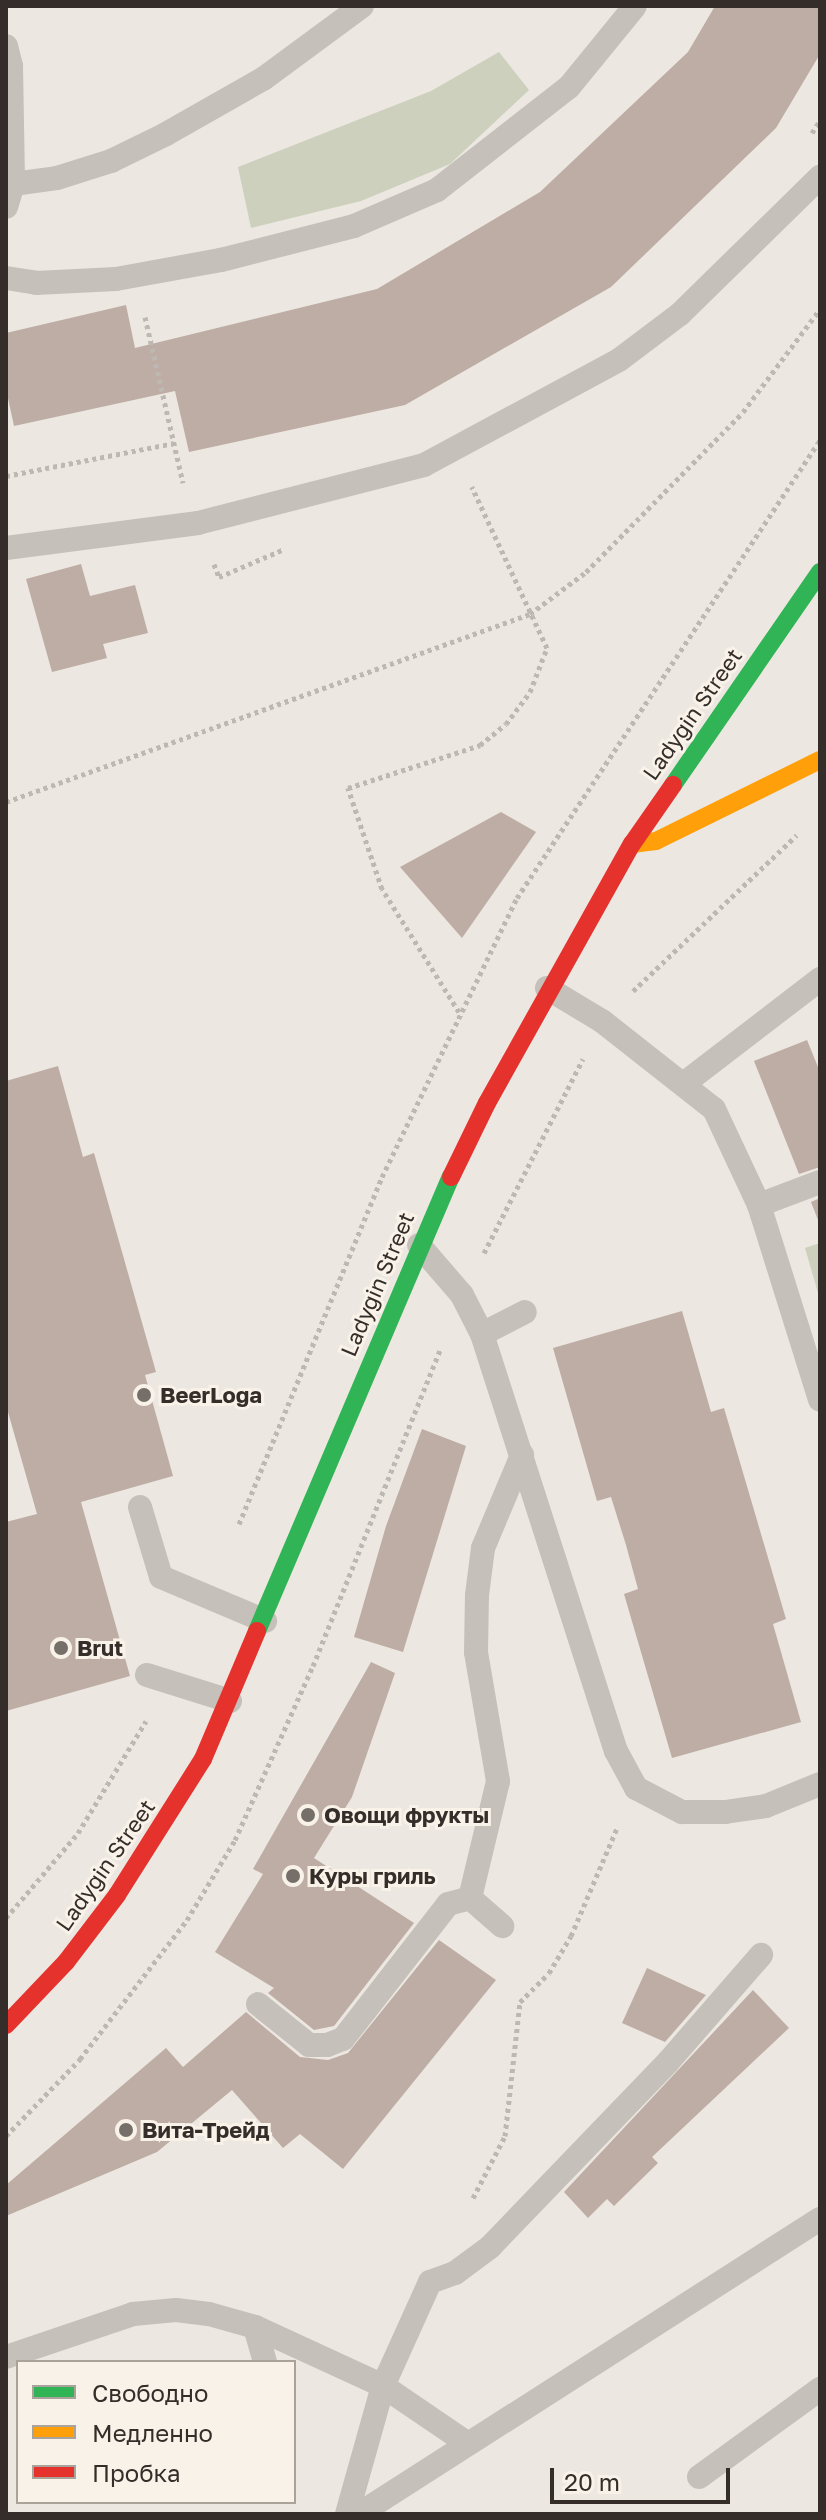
<!DOCTYPE html>
<html>
<head>
<meta charset="utf-8">
<style>
  body { margin:0 }
  #map { position:relative; width:826px; height:2520px; overflow:hidden; background:#ece7e1; font-family:"Golos Text",sans-serif }
  div>[style] { position:absolute }
  .green>* { inset:0; background:#ccd0bd }
  .building>* { inset:0; background:#beada4 }
  .path>* { height:5px; margin-top:-2.5px; transform-origin:0; background:repeating-linear-gradient(90deg,#beb8b3 0 4px,transparent 0 8px) }
  .lane>* { height:24px; margin:-12px; padding:0 12px; transform-origin:12px; border-radius:12px; background:#c5c0ba }
  .fast>* { height:18px; margin:-9px; padding:0 9px; transform-origin:9px; border-radius:9px; background:#30b455 }
  .slow>* { height:18px; margin:-9px; padding:0 9px; transform-origin:9px; border-radius:9px; background:#ff9f0a }
  .jam>* { height:18px; margin:-9px; padding:0 9px; transform-origin:9px; border-radius:9px; background:#e5322d }
  .dots>* { width:22px; height:22px; translate:-50% -50%; box-sizing:border-box; border:4px solid #f8f2e9; border-radius:50% }
  span { translate:-50% -50%; white-space:nowrap; text-align:center; line-height:1.15; -webkit-text-stroke:6px #f8f2e9; paint-order:stroke }
  .street-label { font-size:22px; color:#352d29 }
  .poi-label { font-size:22px; color:#352d29; font-weight:700 }
  .left { translate:0 -50%; text-align:left }
  .frame { position:absolute; inset:0; border:8px solid #352d29; pointer-events:none }
  .legend { position:absolute; left:16px; top:2360px; width:280px; height:144px; box-sizing:border-box; background:#f8f2e9; border:2px solid #aaa39c; margin:0; padding:10px 14px; list-style:none; font-size:24px; color:#352d29 }
  .legend li { display:flex; align-items:center; gap:16px; height:40px }
  .legend b { width:40px; border:2px solid #aaa39c }
  .scale { position:absolute; left:550px; top:2468px; width:180px; height:36px; box-sizing:border-box; border:4px solid #352d29; border-top:0; padding-left:10px; font-size:24px; line-height:28px; white-space:nowrap; color:#352d29; -webkit-text-stroke:6px #f8f2e9; paint-order:stroke }
</style>
</head>
<body>
<div id="map">
  <div class="green">
    <div style="clip-path:polygon(499px 52px,529px 90px,450px 164px,361px 201px,251px 228px,238px 167px,431px 91px)"></div>
    <div style="clip-path:polygon(820px 1243px,820px 1300px,805px 1248px)"></div>
  </div>
  <div class="building">
    <div style="clip-path:polygon(715px 6px,820px 6px,820px 54px,776px 128px,611px 287px,405px 405px,189px 452px,175px 391px,14px 426px,6px 389px,6px 333px,126px 305px,135px 348px,377px 289px,540px 192px,688px 52px)"></div>
    <div style="clip-path:polygon(81px 564px,90px 596px,135px 585px,148px 633px,103px 644px,107px 658px,52px 672px,26px 579px)"></div>
    <div style="clip-path:polygon(501px 812px,536px 832px,462px 938px,400px 867px)"></div>
    <div style="clip-path:polygon(807px 1040px,820px 1072px,820px 1167px,799px 1174px,754px 1061px)"></div>
    <div style="clip-path:polygon(58px 1066px,83px 1157px,94px 1153px,156px 1372px,145px 1375px,173px 1476px,81px 1502px,130px 1676px,6px 1711px,6px 1522px,37px 1514px,6px 1405px,6px 1081px)"></div>
    <div style="clip-path:polygon(820px 1198px,820px 1220px,818px 1220px,811px 1202px)"></div>
    <div style="clip-path:polygon(682px 1311px,711px 1412px,724px 1408px,786px 1619px,773px 1624px,801px 1722px,672px 1758px,624px 1594px,638px 1589px,626px 1545px,611px 1497px,597px 1501px,553px 1348px)"></div>
    <div style="clip-path:polygon(422px 1429px,466px 1446px,403px 1652px,354px 1637px,386px 1526px)"></div>
    <div style="clip-path:polygon(371px 1662px,395px 1673px,352px 1797px,314px 1858px,414px 1923px,334px 2026px,314px 2030px,268px 1993px,274px 1988px,215px 1952px,263px 1874px,253px 1869px)"></div>
    <div style="clip-path:polygon(439px 1940px,496px 1980px,343px 2169px,300px 2134px,283px 2148px,232px 2090px,157px 2152px,6px 2216px,6px 2185px,166px 2048px,183px 2067px,246px 2012px,300px 2057px,328px 2060px,348px 2053px)"></div>
    <div style="clip-path:polygon(647px 1968px,706px 1995px,665px 2042px,622px 2023px)"></div>
    <div style="clip-path:polygon(753px 1990px,789px 2028px,652px 2157px,658px 2163px,614px 2206px,607px 2199px,588px 2218px,564px 2192px)"></div>
  </div>
  <div class="path">
    <div style="left:812px;top:133px;width:15px;rotate:-58deg"></div>
    <div style="left:145px;top:317px;width:170px;rotate:77.1deg"></div>
    <div style="left:6px;top:476px;width:171px;rotate:-11.1deg"></div>
    <div style="left:214px;top:564px;width:14px;rotate:69deg"></div>
    <div style="left:219px;top:577px;width:69px;rotate:-23.2deg"></div>
    <div style="left:6px;top:802px;width:557px;rotate:-19.74deg"></div>
    <div style="left:530px;top:614px;width:70px;rotate:-36.9deg"></div>
    <div style="left:586px;top:572px;width:224px;rotate:-45.5deg"></div>
    <div style="left:743px;top:412px;width:129px;rotate:-53.2deg"></div>
    <div style="left:633px;top:991px;width:226px;rotate:-43.6deg"></div>
    <div style="left:459px;top:1012px;width:145px;rotate:-122deg"></div>
    <div style="left:382px;top:889px;width:107px;rotate:-108.6deg"></div>
    <div style="left:348px;top:788px;width:139px;rotate:-18deg"></div>
    <div style="left:480px;top:745px;width:33px;rotate:-39deg"></div>
    <div style="left:506px;top:724px;width:40px;rotate:-53deg"></div>
    <div style="left:530px;top:692px;width:47px;rotate:-68.9deg"></div>
    <div style="left:547px;top:648px;width:178px;rotate:-115deg"></div>
    <div style="left:484px;top:1253px;width:218px;rotate:-63deg"></div>
    <div style="left:239px;top:1524px;width:375px;rotate:-67.6deg"></div>
    <div style="left:382px;top:1177px;width:310px;rotate:-64.2deg"></div>
    <div style="left:517px;top:898px;width:549px;rotate:-56.51deg"></div>
    <div style="left:6px;top:1918px;width:111px;rotate:-49.7deg"></div>
    <div style="left:78px;top:1833px;width:131px;rotate:-58.7deg"></div>
    <div style="left:6px;top:2136px;width:107px;rotate:-46.1deg"></div>
    <div style="left:80px;top:2059px;width:175px;rotate:-52.4deg"></div>
    <div style="left:187px;top:1920px;width:93px;rotate:-59deg"></div>
    <div style="left:235px;top:1840px;width:191px;rotate:-65.9deg"></div>
    <div style="left:313px;top:1666px;width:341px;rotate:-68.1deg"></div>
    <div style="left:473px;top:2198px;width:70px;rotate:-62.7deg"></div>
    <div style="left:505px;top:2136px;width:135px;rotate:-83.6deg"></div>
    <div style="left:520px;top:2002px;width:41px;rotate:-45deg"></div>
    <div style="left:549px;top:1973px;width:43px;rotate:-59.3deg"></div>
    <div style="left:571px;top:1936px;width:117px;rotate:-66.9deg"></div>
  </div>
  <div class="lane">
    <div style="left:6px;top:46px;width:21px;rotate:76deg"></div>
    <div style="left:11px;top:66px;width:118px;rotate:89deg"></div>
    <div style="left:13px;top:184px;width:24px;rotate:107deg"></div>
    <div style="left:13px;top:184px;width:44px;rotate:-7.8deg"></div>
    <div style="left:57px;top:178px;width:57px;rotate:-17.5deg"></div>
    <div style="left:111px;top:161px;width:61px;rotate:-26.1deg"></div>
    <div style="left:166px;top:134px;width:112px;rotate:-29.6deg"></div>
    <div style="left:263px;top:79px;width:123px;rotate:-36.4deg"></div>
    <div style="left:6px;top:278px;width:30px;rotate:9deg"></div>
    <div style="left:36px;top:283px;width:80px;rotate:-2.9deg"></div>
    <div style="left:116px;top:279px;width:107px;rotate:-10.3deg"></div>
    <div style="left:221px;top:260px;width:137px;rotate:-14.3deg"></div>
    <div style="left:354px;top:226px;width:90px;rotate:-23.4deg"></div>
    <div style="left:437px;top:190px;width:167px;rotate:-38deg"></div>
    <div style="left:569px;top:87px;width:104px;rotate:-50.8deg"></div>
    <div style="left:6px;top:548px;width:194px;rotate:-7.4deg"></div>
    <div style="left:198px;top:523px;width:233px;rotate:-14.4deg"></div>
    <div style="left:424px;top:465px;width:221px;rotate:-28.3deg"></div>
    <div style="left:619px;top:360px;width:76px;rotate:-37deg"></div>
    <div style="left:680px;top:314px;width:196px;rotate:-44.4deg"></div>
    <div style="left:547px;top:988px;width:64px;rotate:31deg"></div>
    <div style="left:602px;top:1021px;width:142px;rotate:38.2deg"></div>
    <div style="left:714px;top:1109px;width:106px;rotate:64.9deg"></div>
    <div style="left:759px;top:1205px;width:204px;rotate:72.6deg"></div>
    <div style="left:686px;top:1082px;width:169px;rotate:-37.5deg"></div>
    <div style="left:759px;top:1205px;width:65px;rotate:-20.7deg"></div>
    <div style="left:419px;top:1245px;width:66px;rotate:49.3deg"></div>
    <div style="left:462px;top:1295px;width:44px;rotate:62.9deg"></div>
    <div style="left:482px;top:1334px;width:438px;rotate:72.2deg"></div>
    <div style="left:616px;top:1751px;width:42px;rotate:61.6deg"></div>
    <div style="left:636px;top:1788px;width:52px;rotate:27.6deg"></div>
    <div style="left:682px;top:1812px;width:43px"></div>
    <div style="left:725px;top:1812px;width:41px;rotate:-8.3deg"></div>
    <div style="left:766px;top:1806px;width:58px;rotate:-22.2deg"></div>
    <div style="left:482px;top:1334px;width:48px;rotate:-27.1deg"></div>
    <div style="left:140px;top:1507px;width:73px;rotate:73.3deg"></div>
    <div style="left:161px;top:1577px;width:113px;rotate:22.9deg"></div>
    <div style="left:147px;top:1675px;width:87px;rotate:17.4deg"></div>
    <div style="left:470px;top:1898px;width:120px;rotate:-76.5deg"></div>
    <div style="left:498px;top:1781px;width:131px;rotate:-99.7deg"></div>
    <div style="left:476px;top:1652px;width:57px;rotate:-89deg"></div>
    <div style="left:477px;top:1595px;width:47px;rotate:-82.7deg"></div>
    <div style="left:483px;top:1548px;width:101px;rotate:-67.2deg"></div>
    <div style="left:258px;top:2004px;width:65px;rotate:38.8deg"></div>
    <div style="left:309px;top:2045px;width:18px"></div>
    <div style="left:327px;top:2045px;width:17px;rotate:-21deg"></div>
    <div style="left:343px;top:2039px;width:171px;rotate:-52.1deg"></div>
    <div style="left:448px;top:1904px;width:23px;rotate:-15deg"></div>
    <div style="left:470px;top:1898px;width:43px;rotate:41.2deg"></div>
    <div style="left:255px;top:2327px;width:36px;rotate:74deg"></div>
    <div style="left:6px;top:2357px;width:134px;rotate:-18.7deg"></div>
    <div style="left:133px;top:2314px;width:43px;rotate:-5.3deg"></div>
    <div style="left:176px;top:2310px;width:33px;rotate:7deg"></div>
    <div style="left:209px;top:2314px;width:48px;rotate:15.8deg"></div>
    <div style="left:255px;top:2327px;width:141px;rotate:24.7deg"></div>
    <div style="left:383px;top:2386px;width:102px;rotate:34.2deg"></div>
    <div style="left:699px;top:2477px;width:150px;rotate:-36deg"></div>
    <div style="left:347px;top:2514px;width:133px;rotate:-74.3deg"></div>
    <div style="left:383px;top:2386px;width:114px;rotate:-65.7deg"></div>
    <div style="left:430px;top:2282px;width:27px;rotate:-20deg"></div>
    <div style="left:455px;top:2273px;width:44px;rotate:-36.6deg"></div>
    <div style="left:490px;top:2247px;width:257px;rotate:-46.1deg"></div>
    <div style="left:668px;top:2062px;width:142px;rotate:-49deg"></div>
    <div style="left:359px;top:2514px;width:547px;rotate:-32.62deg"></div>
  </div>
  <div class="fast">
    <div style="left:673px;top:785px;width:259px;rotate:-55.4deg"></div>
    <div style="left:257px;top:1631px;width:494px;rotate:-66.9deg"></div>
  </div>
  <div class="slow">
    <div style="left:632px;top:844px;width:24px;rotate:-7deg"></div>
    <div style="left:656px;top:841px;width:183px;rotate:-26.3deg"></div>
  </div>
  <div class="jam">
    <div style="left:451px;top:1177px;width:82px;rotate:-64.1deg"></div>
    <div style="left:487px;top:1103px;width:297px;rotate:-60.8deg"></div>
    <div style="left:632px;top:844px;width:72px;rotate:-55.2deg"></div>
    <div style="left:6px;top:2025px;width:87px;rotate:-46.4deg"></div>
    <div style="left:66px;top:1962px;width:84px;rotate:-52.7deg"></div>
    <div style="left:117px;top:1895px;width:161px;rotate:-57.7deg"></div>
    <div style="left:203px;top:1759px;width:139px;rotate:-67.1deg"></div>
  </div>
  <div class="dots">
    <div style="left:144px;top:1395px;background:#756e69"></div>
    <div style="left:61px;top:1648px;background:#756e69"></div>
    <div style="left:308px;top:1815px;background:#756e69"></div>
    <div style="left:293px;top:1876px;background:#756e69"></div>
    <div style="left:126px;top:2130px;background:#756e69"></div>
  </div>
  <div class="street-label">
    <span style="left:692px;top:714px;rotate:-55deg">Ladygin Street</span>
    <span style="left:377px;top:1284px;rotate:-67deg">Ladygin Street</span>
    <span style="left:105px;top:1865px;rotate:-55deg">Ladygin Street</span>
  </div>
  <div class="poi-label">
    <span class="left" style="left:160px;top:1395px">BeerLoga</span>
    <span class="left" style="left:77px;top:1648px">Brut</span>
    <span class="left" style="left:324px;top:1815px">Овощи фрукты</span>
    <span class="left" style="left:309px;top:1876px">Куры гриль</span>
    <span class="left" style="left:142px;top:2130px">Вита-Трейд</span>
  </div>
  <div class="frame"></div>
  <ul class="legend">
  <li><b style="height:10px;background:#30b455"></b>Свободно</li>
  <li><b style="height:10px;background:#ff9f0a"></b>Медленно</li>
  <li><b style="height:10px;background:#e5322d"></b>Пробка</li>
  </ul>
  <div class="scale">20 m</div>
</div>
</body>
</html>
